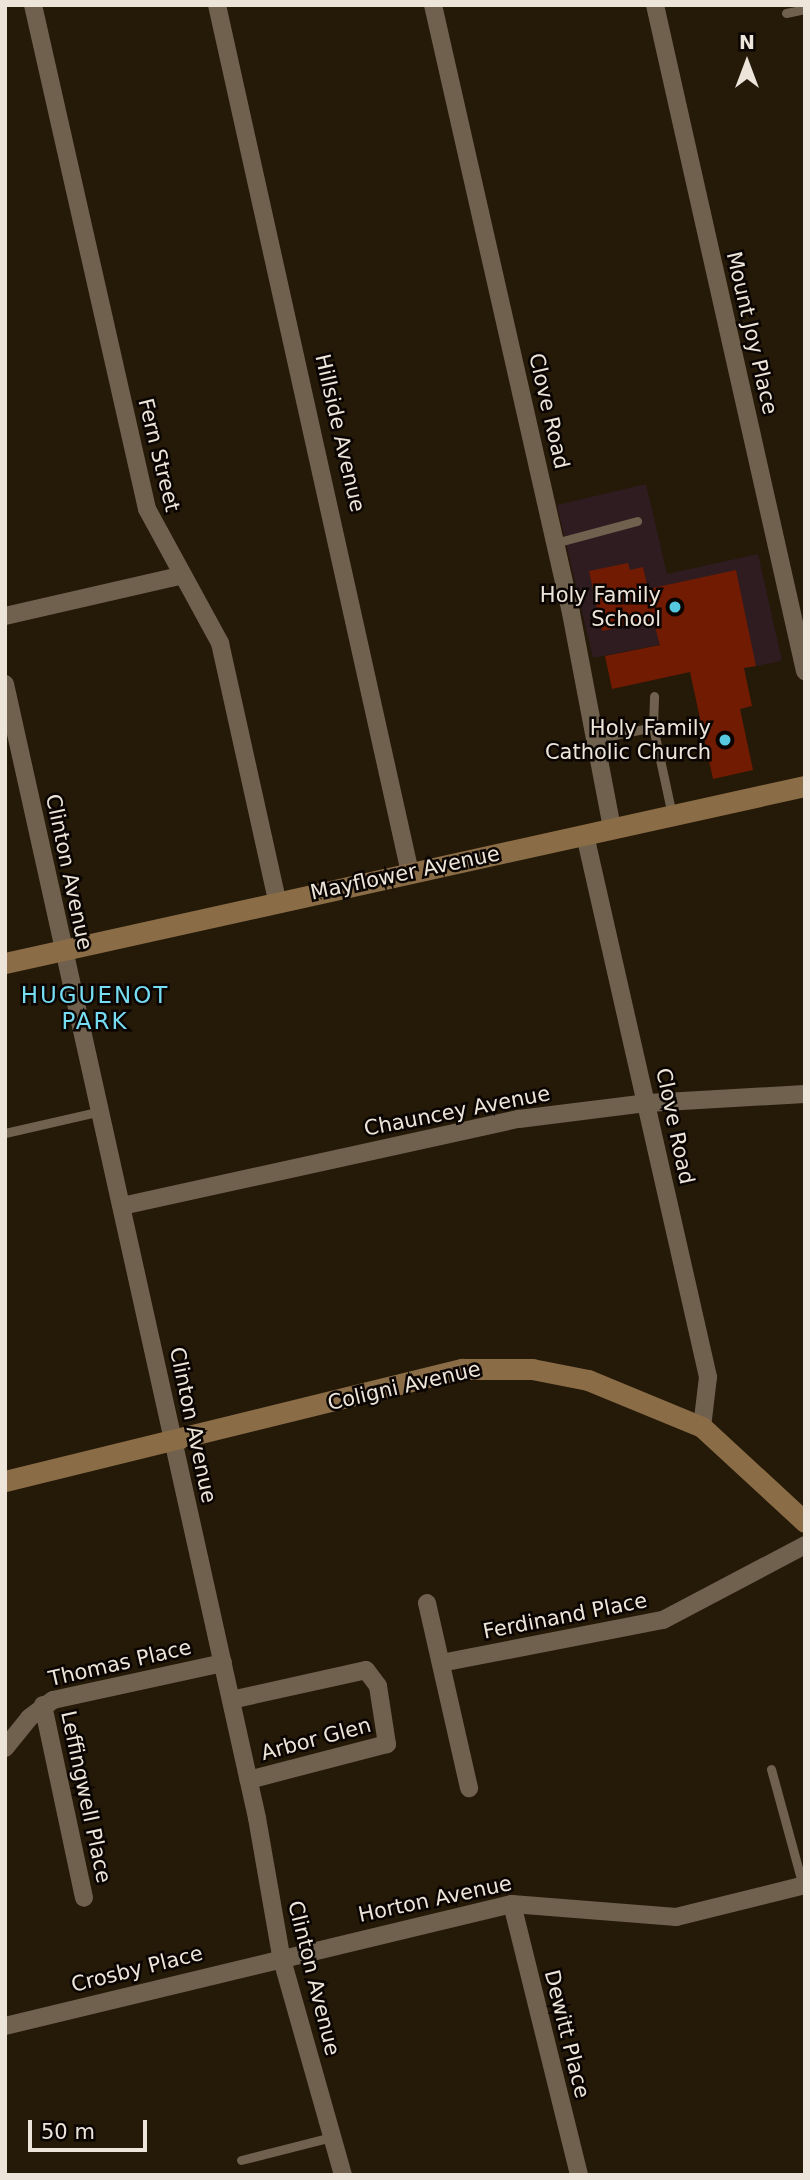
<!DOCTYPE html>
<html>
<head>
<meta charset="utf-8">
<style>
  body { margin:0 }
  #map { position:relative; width:810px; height:2180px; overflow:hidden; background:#251908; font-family:"DejaVu Sans",sans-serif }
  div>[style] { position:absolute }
  .education>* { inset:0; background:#2e1c21 }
  .building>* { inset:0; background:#711b02 }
  .lane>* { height:9px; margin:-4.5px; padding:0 4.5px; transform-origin:4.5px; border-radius:4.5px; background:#6f614e }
  .street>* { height:18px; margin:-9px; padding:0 9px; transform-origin:9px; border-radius:9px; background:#6f614e }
  .secondary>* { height:21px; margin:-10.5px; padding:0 10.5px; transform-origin:10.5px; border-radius:10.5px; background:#8a6c47 }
  .dots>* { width:19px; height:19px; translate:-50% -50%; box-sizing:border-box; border:4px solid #0a0502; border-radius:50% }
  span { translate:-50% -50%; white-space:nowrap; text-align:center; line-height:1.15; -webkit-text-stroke:5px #0a0502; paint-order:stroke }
  .street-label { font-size:21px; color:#ede5da }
  .poi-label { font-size:21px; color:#ede5da }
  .right { translate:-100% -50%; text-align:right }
  .neighbourhood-label { font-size:23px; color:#76dcf2; letter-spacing:2px }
  .frame { position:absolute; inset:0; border:7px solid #ede5da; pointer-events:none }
  .north { position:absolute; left:712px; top:28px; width:70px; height:70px; -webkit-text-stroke:5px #0a0502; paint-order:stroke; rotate:0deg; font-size:19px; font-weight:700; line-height:28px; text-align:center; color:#ede5da }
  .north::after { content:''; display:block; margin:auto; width:24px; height:32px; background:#ede5da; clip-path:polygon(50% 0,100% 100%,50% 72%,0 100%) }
  .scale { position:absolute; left:28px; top:2120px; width:119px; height:32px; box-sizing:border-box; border:4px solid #ede5da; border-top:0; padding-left:9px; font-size:21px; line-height:24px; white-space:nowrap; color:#ede5da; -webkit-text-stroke:5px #0a0502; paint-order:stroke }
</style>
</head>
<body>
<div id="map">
  <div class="education">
    <div style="clip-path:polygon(646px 484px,667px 574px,758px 554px,782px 661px,730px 671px,673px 642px,593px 658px,557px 505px)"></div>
  </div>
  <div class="building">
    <div style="clip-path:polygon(628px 563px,630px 570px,643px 567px,648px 589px,736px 570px,756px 666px,744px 668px,752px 706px,740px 709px,753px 770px,713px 779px,690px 672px,612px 689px,605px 656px,660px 645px,653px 620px,602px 631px,589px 571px)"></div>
  </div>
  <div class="lane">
    <div style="left:786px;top:13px;width:19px;rotate:-12deg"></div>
    <div style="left:555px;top:543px;width:85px;rotate:-15deg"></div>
    <div style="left:653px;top:727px;width:31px;rotate:-88deg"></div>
    <div style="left:595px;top:739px;width:59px;rotate:-11.7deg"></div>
    <div style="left:653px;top:727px;width:90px;rotate:77.8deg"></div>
    <div style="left:5px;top:1133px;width:98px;rotate:-12.9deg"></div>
    <div style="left:771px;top:1769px;width:121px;rotate:74.7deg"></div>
    <div style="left:241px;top:2160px;width:94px;rotate:-14.2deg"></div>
  </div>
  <div class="street">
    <div style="left:33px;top:5px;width:517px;rotate:77.25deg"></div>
    <div style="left:147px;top:509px;width:153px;rotate:61.4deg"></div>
    <div style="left:220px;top:643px;width:263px;rotate:77.5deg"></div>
    <div style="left:217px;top:5px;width:889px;rotate:77.46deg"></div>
    <div style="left:433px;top:5px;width:623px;rotate:77.21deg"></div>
    <div style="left:571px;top:613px;width:219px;rotate:79.2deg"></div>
    <div style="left:655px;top:5px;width:683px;rotate:77.31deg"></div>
    <div style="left:5px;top:616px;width:180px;rotate:-12.9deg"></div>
    <div style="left:5px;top:684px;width:1162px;rotate:77.47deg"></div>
    <div style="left:257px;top:1818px;width:140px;rotate:80.1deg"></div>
    <div style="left:281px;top:1956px;width:228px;rotate:74.2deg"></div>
    <div style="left:585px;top:835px;width:556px;rotate:77.21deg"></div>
    <div style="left:708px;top:1377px;width:50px;rotate:96.8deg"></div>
    <div style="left:122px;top:1206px;width:406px;rotate:-12.4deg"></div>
    <div style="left:519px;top:1119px;width:130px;rotate:-7.1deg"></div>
    <div style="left:648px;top:1103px;width:157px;rotate:-3.3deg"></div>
    <div style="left:427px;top:1603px;width:190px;rotate:77.2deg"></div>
    <div style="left:441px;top:1663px;width:226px;rotate:-11deg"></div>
    <div style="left:663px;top:1620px;width:161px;rotate:-27.8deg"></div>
    <div style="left:231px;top:1700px;width:138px;rotate:-12.5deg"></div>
    <div style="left:366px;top:1670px;width:20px;rotate:53deg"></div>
    <div style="left:378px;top:1686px;width:59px;rotate:81.2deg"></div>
    <div style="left:387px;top:1744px;width:143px;rotate:165.4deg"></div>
    <div style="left:43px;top:1705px;width:197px;rotate:78deg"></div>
    <div style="left:5px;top:1748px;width:38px;rotate:-51deg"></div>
    <div style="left:29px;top:1718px;width:30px;rotate:-37deg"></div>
    <div style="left:53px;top:1700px;width:174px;rotate:-12.3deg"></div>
    <div style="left:512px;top:1904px;width:279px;rotate:76.1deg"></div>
    <div style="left:5px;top:2026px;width:521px;rotate:-13.53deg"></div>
    <div style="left:512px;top:1904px;width:165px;rotate:4.5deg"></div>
    <div style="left:676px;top:1917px;width:133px;rotate:-13.9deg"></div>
  </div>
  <div class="secondary">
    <div style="left:5px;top:963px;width:819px;rotate:-12.48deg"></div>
    <div style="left:5px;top:1481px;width:471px;rotate:-13.8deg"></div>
    <div style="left:462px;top:1369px;width:70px"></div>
    <div style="left:532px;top:1369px;width:57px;rotate:11.1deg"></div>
    <div style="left:588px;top:1380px;width:123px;rotate:22.4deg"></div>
    <div style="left:702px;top:1427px;width:140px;rotate:42.7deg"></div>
  </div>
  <div class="dots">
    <div style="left:675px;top:607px;background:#56c9e1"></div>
    <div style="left:725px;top:740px;background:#56c9e1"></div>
  </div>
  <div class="street-label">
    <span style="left:752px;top:333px;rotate:77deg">Mount Joy Place</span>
    <span style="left:549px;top:411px;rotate:77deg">Clove Road</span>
    <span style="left:340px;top:433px;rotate:77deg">Hillside Avenue</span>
    <span style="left:159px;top:455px;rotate:76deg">Fern Street</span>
    <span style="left:69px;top:872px;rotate:78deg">Clinton Avenue</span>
    <span style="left:405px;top:873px;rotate:-12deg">Mayflower Avenue</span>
    <span style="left:457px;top:1111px;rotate:-11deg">Chauncey Avenue</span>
    <span style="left:675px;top:1126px;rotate:78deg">Clove Road</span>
    <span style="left:404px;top:1386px;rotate:-13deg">Coligni Avenue</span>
    <span style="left:193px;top:1425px;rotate:78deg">Clinton Avenue</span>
    <span style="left:565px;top:1616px;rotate:-11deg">Ferdinand Place</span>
    <span style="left:120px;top:1663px;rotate:-13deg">Thomas Place</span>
    <span style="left:316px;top:1739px;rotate:-15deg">Arbor Glen</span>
    <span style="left:86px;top:1797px;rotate:78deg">Leffingwell Place</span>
    <span style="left:435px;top:1899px;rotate:-12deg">Horton Avenue</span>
    <span style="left:137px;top:1969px;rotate:-14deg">Crosby Place</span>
    <span style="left:314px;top:1978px;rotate:76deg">Clinton Avenue</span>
    <span style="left:567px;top:2034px;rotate:76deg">Dewitt Place</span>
  </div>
  <div class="poi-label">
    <span class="right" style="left:661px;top:607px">Holy Family<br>School</span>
    <span class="right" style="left:711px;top:740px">Holy Family<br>Catholic Church</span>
  </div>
  <div class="neighbourhood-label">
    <span style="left:95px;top:1008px">HUGUENOT<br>PARK</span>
  </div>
  <div class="frame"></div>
  <div class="north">N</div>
  <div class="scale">50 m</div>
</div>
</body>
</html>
